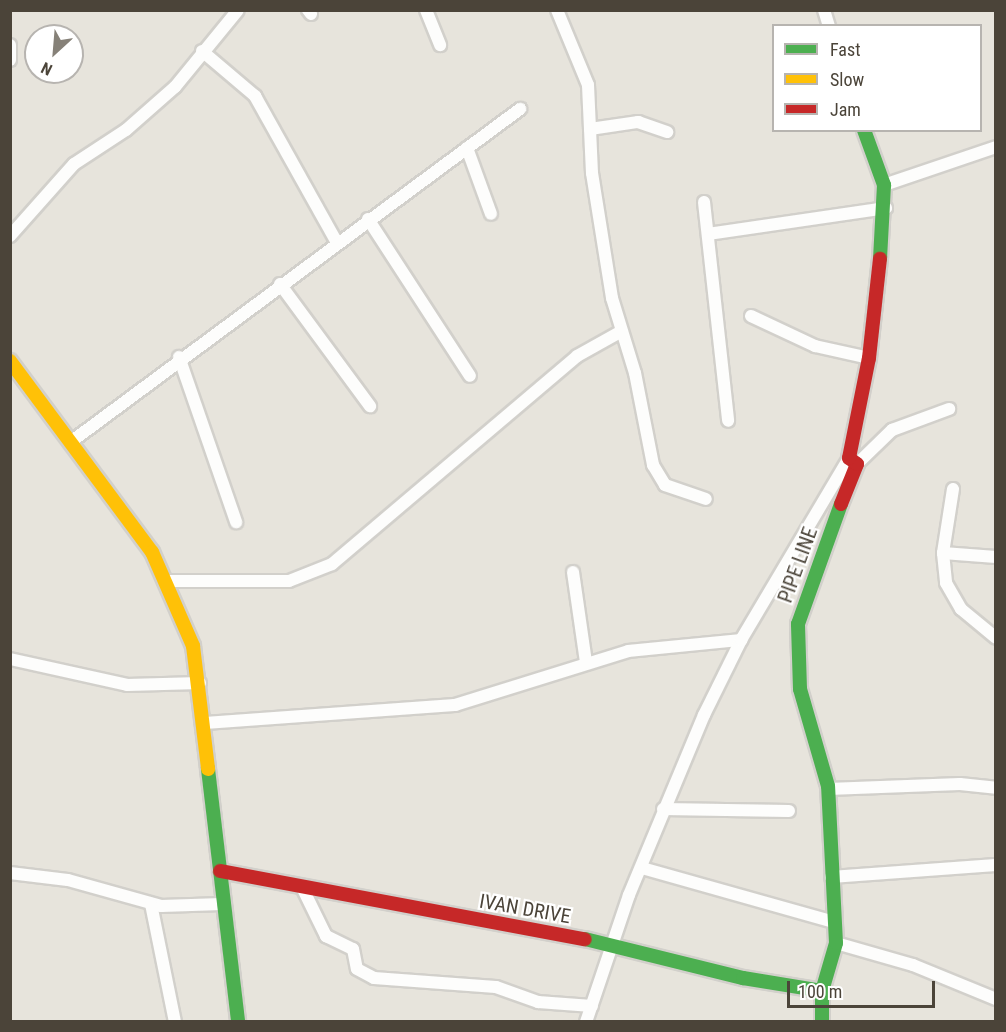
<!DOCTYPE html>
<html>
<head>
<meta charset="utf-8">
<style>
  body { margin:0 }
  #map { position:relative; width:1006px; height:1032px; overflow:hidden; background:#f4f2ee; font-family:"Roboto Condensed",sans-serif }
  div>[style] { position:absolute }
  .residential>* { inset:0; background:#e7e4dc }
  .roads { filter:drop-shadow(2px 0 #d2d0cb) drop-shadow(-2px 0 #d2d0cb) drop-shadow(0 2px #d2d0cb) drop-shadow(0 -2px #d2d0cb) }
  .street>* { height:12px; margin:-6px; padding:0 6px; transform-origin:6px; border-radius:6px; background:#fdfdfc }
  .fast>* { height:14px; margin:-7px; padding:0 7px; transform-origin:7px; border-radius:7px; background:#4caf50 }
  .slow>* { height:14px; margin:-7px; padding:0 7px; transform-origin:7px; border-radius:7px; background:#ffc107 }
  .jam>* { height:14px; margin:-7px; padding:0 7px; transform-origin:7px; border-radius:7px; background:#c62828 }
  span { translate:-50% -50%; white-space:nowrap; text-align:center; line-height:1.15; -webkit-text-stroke:4.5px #fff; paint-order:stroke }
  .street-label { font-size:20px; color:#4b4439 }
  .frame { position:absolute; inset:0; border:12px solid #4b4439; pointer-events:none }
  .legend { position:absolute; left:772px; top:24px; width:210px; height:108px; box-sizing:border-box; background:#fff; border:2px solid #b7b4b0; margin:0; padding:8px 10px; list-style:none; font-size:18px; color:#4b4439 }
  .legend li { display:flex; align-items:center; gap:12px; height:30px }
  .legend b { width:30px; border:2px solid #b7b4b0 }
  .north { position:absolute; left:24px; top:24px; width:60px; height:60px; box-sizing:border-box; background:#fff; border:2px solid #b7b4b0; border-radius:50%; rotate:206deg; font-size:16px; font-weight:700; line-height:24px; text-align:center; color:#4b4439 }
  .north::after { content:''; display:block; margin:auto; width:21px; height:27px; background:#868178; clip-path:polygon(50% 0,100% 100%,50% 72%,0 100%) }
  .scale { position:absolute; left:787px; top:981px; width:148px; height:27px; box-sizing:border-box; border:3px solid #4b4439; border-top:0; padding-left:8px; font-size:18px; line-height:21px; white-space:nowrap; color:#4b4439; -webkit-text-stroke:4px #fff; paint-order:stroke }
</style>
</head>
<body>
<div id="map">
  <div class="residential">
    <div style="clip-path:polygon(evenodd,11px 11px,995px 11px,995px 1021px,11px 1022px,11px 11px,774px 26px,980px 26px,980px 130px,774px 130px,774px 26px,11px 11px,36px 36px,72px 36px,72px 72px,36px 72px,36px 36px)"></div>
  </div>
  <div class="roads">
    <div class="street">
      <div style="left:308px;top:10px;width:5px;rotate:53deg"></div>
      <div style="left:426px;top:10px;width:38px;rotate:68deg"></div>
      <div style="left:557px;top:10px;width:81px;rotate:67.5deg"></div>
      <div style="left:588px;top:85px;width:88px;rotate:87.4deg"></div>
      <div style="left:592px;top:173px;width:127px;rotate:80.9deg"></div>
      <div style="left:612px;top:298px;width:78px;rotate:73deg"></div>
      <div style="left:635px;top:373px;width:94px;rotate:78.9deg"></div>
      <div style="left:653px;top:465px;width:23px;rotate:59deg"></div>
      <div style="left:665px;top:485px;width:43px;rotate:18.9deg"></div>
      <div style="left:824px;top:10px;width:17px;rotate:73deg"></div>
      <div style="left:10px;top:45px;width:15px;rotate:90deg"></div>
      <div style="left:202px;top:51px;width:70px;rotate:40.3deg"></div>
      <div style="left:255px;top:96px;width:168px;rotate:60.8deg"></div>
      <div style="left:590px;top:129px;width:49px;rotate:-8.3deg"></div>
      <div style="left:638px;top:122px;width:31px;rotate:19deg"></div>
      <div style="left:467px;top:148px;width:70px;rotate:70deg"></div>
      <div style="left:884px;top:185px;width:118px;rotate:-18.7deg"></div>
      <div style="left:704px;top:202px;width:220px;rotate:83.7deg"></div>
      <div style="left:368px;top:219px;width:187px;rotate:57deg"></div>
      <div style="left:708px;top:234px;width:180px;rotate:-8.3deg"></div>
      <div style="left:10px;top:236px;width:96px;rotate:-48.4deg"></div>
      <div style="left:74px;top:164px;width:62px;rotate:-33.2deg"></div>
      <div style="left:126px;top:130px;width:65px;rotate:-41.3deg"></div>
      <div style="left:175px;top:87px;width:99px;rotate:-50.7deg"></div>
      <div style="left:280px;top:284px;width:152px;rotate:53.6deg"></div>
      <div style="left:751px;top:316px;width:71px;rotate:25.1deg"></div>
      <div style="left:815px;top:346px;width:55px;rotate:12.5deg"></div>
      <div style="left:179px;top:357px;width:175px;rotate:70.9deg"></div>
      <div style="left:72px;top:441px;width:558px;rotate:-36.54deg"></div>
      <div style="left:857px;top:464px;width:49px;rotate:-44.2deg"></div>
      <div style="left:892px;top:430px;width:61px;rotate:-20.2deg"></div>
      <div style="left:953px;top:489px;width:65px;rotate:98.9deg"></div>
      <div style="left:943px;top:553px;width:30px;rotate:84deg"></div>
      <div style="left:946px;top:583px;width:30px;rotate:60deg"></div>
      <div style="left:961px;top:609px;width:45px;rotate:39.6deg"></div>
      <div style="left:943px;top:553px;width:53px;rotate:4.3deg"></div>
      <div style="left:573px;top:572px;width:91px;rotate:81.8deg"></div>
      <div style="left:169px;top:581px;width:120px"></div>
      <div style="left:289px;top:581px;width:46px;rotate:-21.6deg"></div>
      <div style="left:332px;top:564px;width:321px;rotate:-40.3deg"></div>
      <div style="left:577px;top:356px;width:51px;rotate:-29.1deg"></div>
      <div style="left:10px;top:659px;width:120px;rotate:12.5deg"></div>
      <div style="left:127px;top:685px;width:73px;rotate:-1.6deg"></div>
      <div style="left:204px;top:723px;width:252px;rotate:-4.1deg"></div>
      <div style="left:455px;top:705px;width:181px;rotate:-17.3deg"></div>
      <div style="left:628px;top:651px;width:114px;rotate:-5.6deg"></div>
      <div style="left:828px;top:789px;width:132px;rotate:-2.2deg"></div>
      <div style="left:960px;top:784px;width:36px;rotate:6deg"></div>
      <div style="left:663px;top:809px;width:126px;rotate:0.9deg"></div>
      <div style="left:642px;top:868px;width:199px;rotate:15.7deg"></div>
      <div style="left:10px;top:873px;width:58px;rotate:6.9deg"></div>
      <div style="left:68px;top:880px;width:97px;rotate:15.6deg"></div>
      <div style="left:161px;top:906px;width:61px;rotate:-1.9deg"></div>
      <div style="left:831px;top:877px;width:165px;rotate:-4.2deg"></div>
      <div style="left:302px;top:887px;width:55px;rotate:63.9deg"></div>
      <div style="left:326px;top:936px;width:30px;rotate:26deg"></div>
      <div style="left:353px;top:949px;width:20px;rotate:79deg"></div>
      <div style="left:357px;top:969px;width:19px;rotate:28deg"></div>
      <div style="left:374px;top:978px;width:122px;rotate:4.2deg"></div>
      <div style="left:496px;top:987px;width:45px;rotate:19.7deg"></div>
      <div style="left:538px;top:1002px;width:54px;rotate:4.2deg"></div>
      <div style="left:151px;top:904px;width:120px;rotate:78.5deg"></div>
      <div style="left:836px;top:943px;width:80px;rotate:15.9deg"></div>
      <div style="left:913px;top:965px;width:90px;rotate:22.3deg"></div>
      <div style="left:586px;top:1022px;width:134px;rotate:-71.3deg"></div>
      <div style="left:629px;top:895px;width:195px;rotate:-67.4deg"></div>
      <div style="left:704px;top:715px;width:84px;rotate:-63.7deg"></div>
      <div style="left:741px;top:640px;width:212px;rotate:-59.3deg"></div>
    </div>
    <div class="fast">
      <div style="left:864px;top:130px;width:59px;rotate:70deg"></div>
      <div style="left:884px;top:185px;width:74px;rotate:93.1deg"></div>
      <div style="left:208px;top:769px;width:255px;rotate:83.2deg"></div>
      <div style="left:585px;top:939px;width:163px;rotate:13.9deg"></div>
      <div style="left:743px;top:978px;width:80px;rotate:9.3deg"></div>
      <div style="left:822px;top:1022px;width:31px;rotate:-90deg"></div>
      <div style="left:822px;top:991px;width:50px;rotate:-73.7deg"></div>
      <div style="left:836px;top:943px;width:157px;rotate:-92.9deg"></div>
      <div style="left:828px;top:786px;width:101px;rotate:-106.1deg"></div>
      <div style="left:800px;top:689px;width:65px;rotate:-91.8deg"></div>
      <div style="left:798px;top:624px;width:127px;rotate:-70.3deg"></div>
    </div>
    <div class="slow">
      <div style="left:10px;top:361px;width:238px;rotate:53.4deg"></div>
      <div style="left:152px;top:552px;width:103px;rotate:66.4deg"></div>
      <div style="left:193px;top:646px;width:124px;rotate:83deg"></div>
    </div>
    <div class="jam">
      <div style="left:841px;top:504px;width:43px;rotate:-68.2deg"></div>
      <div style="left:857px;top:464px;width:10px;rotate:-143deg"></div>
      <div style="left:849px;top:458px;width:102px;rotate:-78.7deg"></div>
      <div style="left:869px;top:358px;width:100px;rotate:-83.7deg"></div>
      <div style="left:220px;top:871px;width:371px;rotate:10.6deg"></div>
    </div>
  </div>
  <div class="street-label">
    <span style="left:798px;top:565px;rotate:-70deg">PIPE LINE</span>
    <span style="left:525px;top:909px;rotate:10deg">IVAN DRIVE</span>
  </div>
  <div class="frame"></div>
  <ul class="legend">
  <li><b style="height:8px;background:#4caf50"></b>Fast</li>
  <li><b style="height:8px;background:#ffc107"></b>Slow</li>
  <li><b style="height:8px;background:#c62828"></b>Jam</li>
  </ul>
  <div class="north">N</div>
  <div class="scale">100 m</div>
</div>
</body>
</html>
